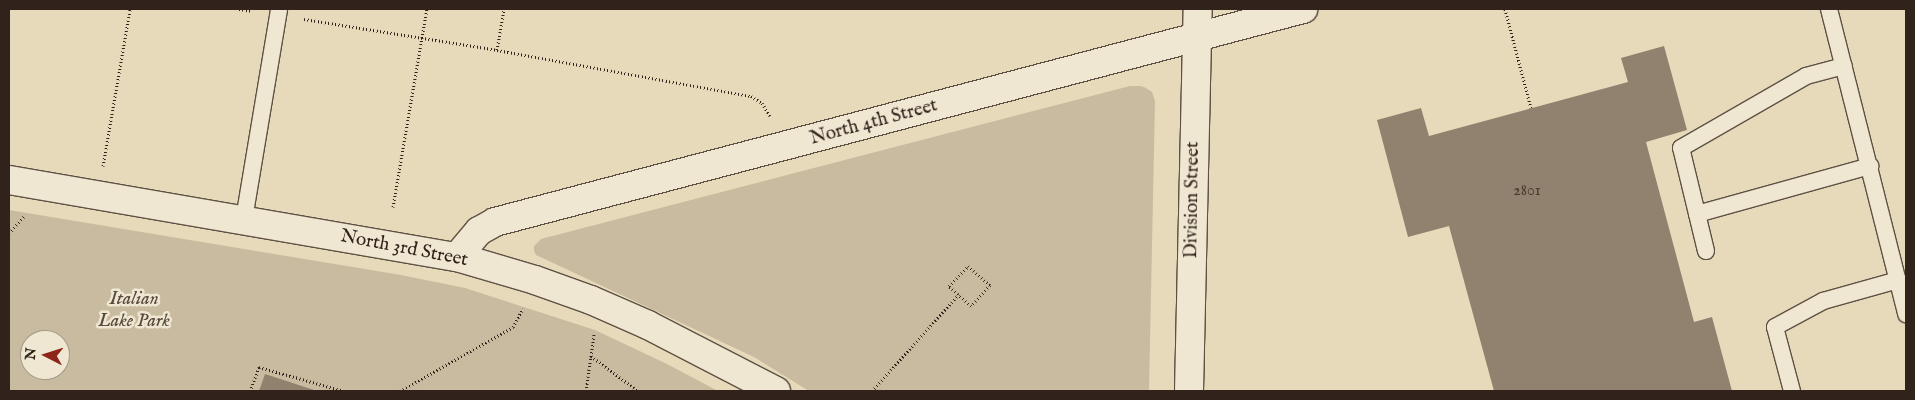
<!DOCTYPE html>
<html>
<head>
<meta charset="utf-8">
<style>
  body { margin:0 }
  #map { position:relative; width:1915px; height:400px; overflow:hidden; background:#e7daba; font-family:"IM FELL English",serif }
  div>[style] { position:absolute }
  .green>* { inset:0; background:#c8bb9f }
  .building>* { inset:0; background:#90826e }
  .path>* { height:3px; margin-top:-1.5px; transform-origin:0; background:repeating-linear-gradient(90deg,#31231c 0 1px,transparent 0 3.5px) }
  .roads { filter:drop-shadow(1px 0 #5e5144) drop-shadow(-1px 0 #5e5144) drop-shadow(0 1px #5e5144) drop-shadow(0 -1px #5e5144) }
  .service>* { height:16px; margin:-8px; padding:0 8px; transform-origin:8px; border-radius:8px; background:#efe7d2 }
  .minor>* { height:28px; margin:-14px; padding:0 14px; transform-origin:14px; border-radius:14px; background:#efe7d2 }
  .secondary>* { height:28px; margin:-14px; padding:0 14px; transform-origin:14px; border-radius:14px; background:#efe7d2 }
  span { translate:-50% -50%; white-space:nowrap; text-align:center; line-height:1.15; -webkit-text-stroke:5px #efe7d2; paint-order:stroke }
  .number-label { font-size:16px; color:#493b30 }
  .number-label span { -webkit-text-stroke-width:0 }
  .street-label { font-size:19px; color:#31231c }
  .park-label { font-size:19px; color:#57493d; font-style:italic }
  .frame { position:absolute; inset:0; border:10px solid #31231c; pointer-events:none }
  .north { position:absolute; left:20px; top:330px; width:50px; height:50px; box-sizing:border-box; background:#efe7d2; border:1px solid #a39989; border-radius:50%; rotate:275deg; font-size:14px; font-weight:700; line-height:20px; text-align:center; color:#31231c }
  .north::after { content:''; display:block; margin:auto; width:18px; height:22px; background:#8f2418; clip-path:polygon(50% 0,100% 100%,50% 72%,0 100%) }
</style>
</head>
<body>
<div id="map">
  <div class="green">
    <div style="clip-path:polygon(1130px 86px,1141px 86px,1146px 88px,1152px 92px,1155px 101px,1149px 391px,809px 391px,754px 357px,536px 255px,534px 251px,534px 246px,541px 239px)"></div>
    <div style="clip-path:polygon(evenodd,9px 210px,401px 275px,465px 288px,595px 330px,667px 364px,718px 391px,9px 391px,9px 210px,30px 340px,60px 340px,60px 370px,30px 370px,30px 340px)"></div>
  </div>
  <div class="building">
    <div style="clip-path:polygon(1664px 46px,1687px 130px,1646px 142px,1694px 322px,1712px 317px,1732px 391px,1494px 391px,1449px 226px,1408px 237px,1377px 120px,1421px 108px,1429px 136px,1628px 82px,1621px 58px)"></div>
    <div style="clip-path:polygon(265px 374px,317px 391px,259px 391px)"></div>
  </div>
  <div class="path">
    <div style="left:239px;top:9px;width:14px;rotate:8deg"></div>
    <div style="left:1505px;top:9px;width:102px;rotate:75.3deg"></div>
    <div style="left:304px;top:19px;width:195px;rotate:9.1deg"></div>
    <div style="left:497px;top:50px;width:42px;rotate:-80.3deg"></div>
    <div style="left:497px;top:50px;width:258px;rotate:10.3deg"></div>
    <div style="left:751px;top:96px;width:13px;rotate:32deg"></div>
    <div style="left:762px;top:103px;width:15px;rotate:58deg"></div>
    <div style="left:103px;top:166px;width:159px;rotate:-80.2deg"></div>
    <div style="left:393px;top:207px;width:201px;rotate:-80.3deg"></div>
    <div style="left:9px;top:233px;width:24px;rotate:-48deg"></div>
    <div style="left:968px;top:266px;width:29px;rotate:41deg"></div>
    <div style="left:990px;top:285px;width:28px;rotate:132deg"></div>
    <div style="left:971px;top:306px;width:30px;rotate:-138deg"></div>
    <div style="left:949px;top:286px;width:28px;rotate:-46deg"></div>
    <div style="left:591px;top:356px;width:59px;rotate:36.7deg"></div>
    <div style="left:250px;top:391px;width:26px;rotate:-69deg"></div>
    <div style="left:259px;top:367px;width:88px;rotate:15.8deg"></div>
    <div style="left:400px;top:391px;width:130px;rotate:-29.5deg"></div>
    <div style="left:513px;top:327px;width:21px;rotate:-62deg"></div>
    <div style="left:586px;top:391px;width:57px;rotate:-81.9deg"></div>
    <div style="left:872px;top:391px;width:130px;rotate:-48.1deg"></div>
  </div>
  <div class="roads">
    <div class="service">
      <div style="left:1829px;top:9px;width:315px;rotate:75.8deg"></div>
      <div style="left:1697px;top:214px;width:180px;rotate:-15.5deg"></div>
      <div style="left:244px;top:219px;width:213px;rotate:-80.5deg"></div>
      <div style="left:1706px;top:251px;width:106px;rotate:-103.6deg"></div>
      <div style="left:1681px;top:148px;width:144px;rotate:-29.9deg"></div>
      <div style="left:1806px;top:76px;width:39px;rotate:-15deg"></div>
      <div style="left:1792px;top:391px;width:66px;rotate:-104.9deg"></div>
      <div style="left:1775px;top:327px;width:55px;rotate:-28.4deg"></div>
      <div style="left:1823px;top:301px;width:78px;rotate:-15.6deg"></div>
    </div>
    <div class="minor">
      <div style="left:9px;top:180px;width:455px;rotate:9.8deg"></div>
      <div style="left:457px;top:257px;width:81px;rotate:16.4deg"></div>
      <div style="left:535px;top:280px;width:59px;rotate:19.7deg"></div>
      <div style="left:591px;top:300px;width:62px;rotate:23.7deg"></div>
      <div style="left:648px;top:325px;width:144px;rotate:27.3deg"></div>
      <div style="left:457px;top:257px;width:34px;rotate:-50deg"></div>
      <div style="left:479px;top:231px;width:18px;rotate:-29deg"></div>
      <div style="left:495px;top:222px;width:836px;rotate:-14.77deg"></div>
    </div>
    <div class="secondary">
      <div style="left:1189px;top:391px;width:382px;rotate:-88.7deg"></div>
    </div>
  </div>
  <div class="number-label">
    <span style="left:1527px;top:191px">2801</span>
  </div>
  <div class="street-label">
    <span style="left:874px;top:123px;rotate:-15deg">North 4th Street</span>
    <span style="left:1193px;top:200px;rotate:-89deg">Division Street</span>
    <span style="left:404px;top:249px;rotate:11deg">North 3rd Street</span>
  </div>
  <div class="park-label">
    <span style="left:134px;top:311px">Italian<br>Lake Park</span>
  </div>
  <div class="frame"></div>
  <div class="north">N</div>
</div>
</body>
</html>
